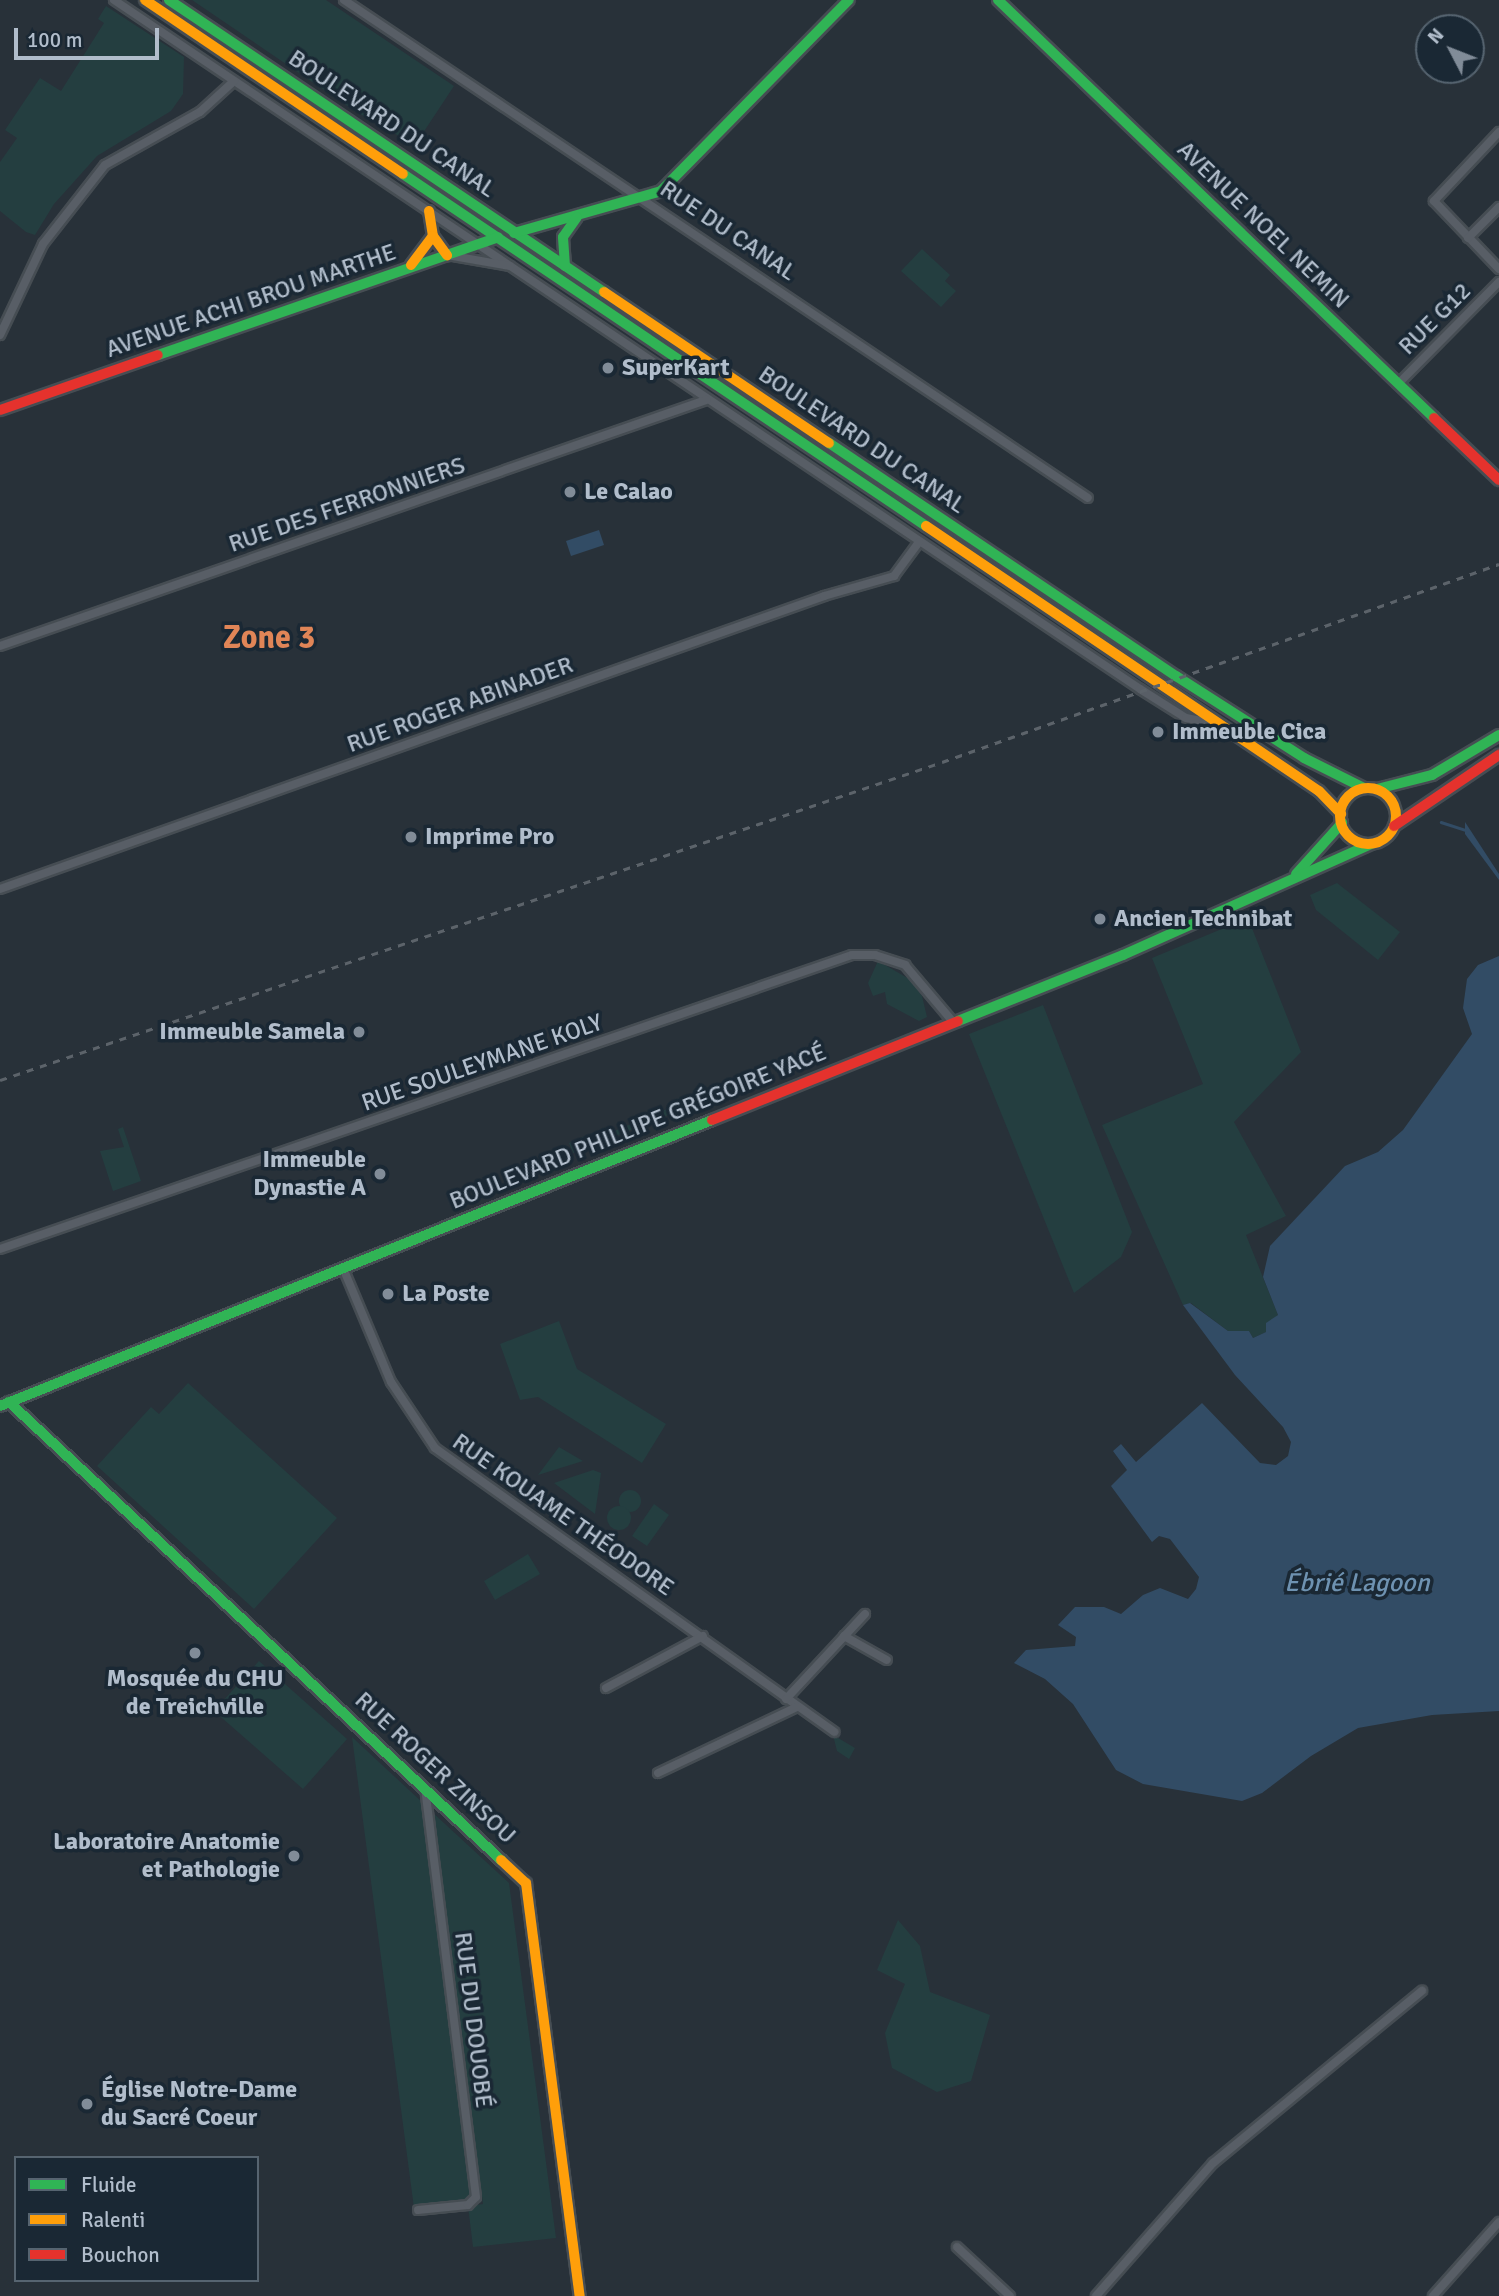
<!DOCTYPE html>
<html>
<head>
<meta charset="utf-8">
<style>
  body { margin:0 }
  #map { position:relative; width:1499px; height:2296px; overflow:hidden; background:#283139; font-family:Signika,sans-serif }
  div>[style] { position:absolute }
  .green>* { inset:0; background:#243e40 }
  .round { border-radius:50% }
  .water>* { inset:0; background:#324c65 }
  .stream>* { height:2.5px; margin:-1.25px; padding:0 1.25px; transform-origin:1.25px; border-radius:1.25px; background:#324c65 }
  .roads { filter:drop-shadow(2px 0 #464d53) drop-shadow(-2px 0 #464d53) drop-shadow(0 2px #464d53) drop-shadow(0 -2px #464d53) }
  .street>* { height:8px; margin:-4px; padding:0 4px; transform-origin:4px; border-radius:4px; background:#585e66 }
  .fast>* { height:10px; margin:-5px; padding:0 5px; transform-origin:5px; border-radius:5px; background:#30b455 }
  .slow>* { height:10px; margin:-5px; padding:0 5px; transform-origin:5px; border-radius:5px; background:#ff9f0a }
  .slow>.ring { margin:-5px; padding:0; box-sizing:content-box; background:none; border:10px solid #ff9f0a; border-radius:50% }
  .jam>* { height:10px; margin:-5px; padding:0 5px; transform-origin:5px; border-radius:5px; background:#e5322d }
  .rail>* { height:2.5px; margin-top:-1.25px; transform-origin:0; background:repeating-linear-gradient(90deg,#5c636a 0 7px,transparent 0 14px) }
  .dots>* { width:19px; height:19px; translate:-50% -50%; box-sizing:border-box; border:4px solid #1a2834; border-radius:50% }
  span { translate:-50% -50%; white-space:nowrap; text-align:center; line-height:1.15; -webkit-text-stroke:7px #1a2834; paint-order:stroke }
  .street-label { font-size:24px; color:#b1bdcb }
  .poi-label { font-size:24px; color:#b1bdcb; font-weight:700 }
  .left { translate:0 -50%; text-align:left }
  .right { translate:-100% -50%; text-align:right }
  .water-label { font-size:26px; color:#6e92b1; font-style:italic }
  .district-label { font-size:32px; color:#e08557; font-weight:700 }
  .legend { position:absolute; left:14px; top:2156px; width:245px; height:126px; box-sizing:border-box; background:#1a2834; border:2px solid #566470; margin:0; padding:9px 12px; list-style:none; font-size:21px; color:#b1bdcb }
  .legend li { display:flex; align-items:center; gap:14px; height:35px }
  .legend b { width:35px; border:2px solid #566470 }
  .north { position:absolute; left:1415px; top:14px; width:70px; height:70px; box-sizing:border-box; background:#1a2834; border:2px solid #566470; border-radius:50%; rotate:312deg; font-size:19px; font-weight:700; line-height:28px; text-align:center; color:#b1bdcb }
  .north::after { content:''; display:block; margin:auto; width:24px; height:32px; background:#818c98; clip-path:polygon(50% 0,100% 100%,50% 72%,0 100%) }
  .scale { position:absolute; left:14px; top:28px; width:145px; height:32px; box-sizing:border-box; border:4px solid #b1bdcb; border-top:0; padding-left:9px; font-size:21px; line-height:24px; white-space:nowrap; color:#b1bdcb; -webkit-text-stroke:5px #1a2834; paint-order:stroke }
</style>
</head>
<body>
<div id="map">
  <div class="green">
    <div style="clip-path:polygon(192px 0,326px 0,454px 86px,415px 145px,355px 111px)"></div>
    <div style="clip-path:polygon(106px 6px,184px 57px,183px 94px,171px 111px,97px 156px,54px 204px,35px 235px,26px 232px,0 211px,0 162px,17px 138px,5px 130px,40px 78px,61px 91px,104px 23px,98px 19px)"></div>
    <div style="clip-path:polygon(922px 249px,950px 275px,945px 281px,956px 291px,941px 307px,901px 271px)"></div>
    <div style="clip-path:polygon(1337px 883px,1400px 932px,1378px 960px,1316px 910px,1310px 895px)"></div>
    <div style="clip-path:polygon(1248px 918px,1301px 1052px,1234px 1122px,1286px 1216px,1246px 1235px,1278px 1315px,1266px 1332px,1253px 1338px,1249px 1331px,1228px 1331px,1191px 1303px,1183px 1305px,1102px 1125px,1203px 1084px,1152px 958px)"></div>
    <div style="clip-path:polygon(878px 961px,911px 980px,922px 996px,927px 1017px,919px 1021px,887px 1004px,885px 992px,873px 996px,868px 983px)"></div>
    <div style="clip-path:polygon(1043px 1005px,1132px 1232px,1121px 1257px,1074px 1293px,969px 1034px)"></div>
    <div style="clip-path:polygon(755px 1072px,758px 1079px,573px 1153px,569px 1143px,602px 1129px,605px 1135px)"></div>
    <div style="clip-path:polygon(123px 1127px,141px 1181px,113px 1191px,100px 1151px,124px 1147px,118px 1129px)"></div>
    <div style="clip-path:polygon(559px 1321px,577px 1369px,666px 1424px,642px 1463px,538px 1397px,520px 1400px,500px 1344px)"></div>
    <div style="clip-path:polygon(188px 1383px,337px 1518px,254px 1609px,97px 1466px,151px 1407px,159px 1414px)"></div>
    <div style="clip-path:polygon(559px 1447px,583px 1461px,538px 1475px)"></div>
    <div style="clip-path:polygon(593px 1470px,601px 1473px,595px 1514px,554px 1483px)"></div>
    <div class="round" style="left:619px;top:1490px;width:22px;height:22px"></div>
    <div style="clip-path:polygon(654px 1504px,669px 1515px,647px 1546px,632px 1536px)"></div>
    <div class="round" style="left:607px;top:1506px;width:24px;height:24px"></div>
    <div style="clip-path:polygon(528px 1554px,540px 1574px,495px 1600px,484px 1581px)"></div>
    <div style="clip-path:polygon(259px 1661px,347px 1739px,303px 1789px,214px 1711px)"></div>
    <div style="clip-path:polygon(833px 1735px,855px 1748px,849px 1759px,837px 1751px)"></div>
    <div style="clip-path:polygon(352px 1737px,423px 1803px,471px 2200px,414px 2208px)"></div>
    <div style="clip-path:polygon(432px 1812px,509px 1883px,556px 2238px,473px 2247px,468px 2206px,483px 2204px)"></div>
    <div style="clip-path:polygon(898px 1920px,920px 1946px,930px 1992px,990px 2015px,971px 2081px,937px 2092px,892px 2068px,885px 2033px,905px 1984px,877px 1970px)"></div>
  </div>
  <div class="water">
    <div style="clip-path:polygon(599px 530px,604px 545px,571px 556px,566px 541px)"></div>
    <div style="clip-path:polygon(1465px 822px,1499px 874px,1499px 880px,1465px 834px)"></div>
    <div style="clip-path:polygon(1499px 956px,1499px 1711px,1432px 1715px,1358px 1728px,1311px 1756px,1262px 1793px,1242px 1801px,1143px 1784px,1116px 1770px,1073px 1704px,1045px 1679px,1014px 1663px,1026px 1650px,1075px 1646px,1076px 1637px,1058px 1625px,1075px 1607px,1104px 1607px,1121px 1614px,1143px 1595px,1160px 1588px,1188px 1599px,1196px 1589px,1199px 1577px,1170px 1539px,1159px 1536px,1152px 1542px,1111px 1486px,1127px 1470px,1113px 1451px,1121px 1444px,1136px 1462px,1202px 1403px,1260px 1463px,1276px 1465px,1288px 1456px,1291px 1442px,1283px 1427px,1235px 1375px,1183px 1305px,1190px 1303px,1228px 1331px,1249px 1331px,1253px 1338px,1266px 1332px,1266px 1323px,1278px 1315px,1263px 1277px,1270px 1246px,1345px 1166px,1378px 1152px,1403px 1130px,1472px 1034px,1463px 1008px,1467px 979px,1478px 965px)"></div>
  </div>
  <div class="stream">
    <div style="left:1441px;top:822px;width:25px;rotate:18deg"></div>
  </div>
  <div class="roads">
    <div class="street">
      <div style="left:114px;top:0;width:1236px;rotate:33.88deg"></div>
      <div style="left:1140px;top:689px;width:54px;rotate:32.2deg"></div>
      <div style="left:1186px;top:718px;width:32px;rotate:11deg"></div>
      <div style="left:344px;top:0;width:895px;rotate:33.8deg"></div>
      <div style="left:1499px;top:132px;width:95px;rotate:133.3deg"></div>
      <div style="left:1434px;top:201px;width:94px;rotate:46.3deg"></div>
      <div style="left:1468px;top:238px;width:44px;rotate:-45deg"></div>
      <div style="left:447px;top:255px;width:64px;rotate:9.9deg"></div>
      <div style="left:0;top:335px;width:101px;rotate:-64.7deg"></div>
      <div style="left:43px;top:244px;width:100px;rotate:-51.9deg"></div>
      <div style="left:105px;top:165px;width:109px;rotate:-29.2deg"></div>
      <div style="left:200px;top:112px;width:46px;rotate:-42.4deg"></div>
      <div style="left:1399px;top:383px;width:142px;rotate:-45.3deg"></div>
      <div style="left:0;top:646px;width:748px;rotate:-19.21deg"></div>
      <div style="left:0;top:889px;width:875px;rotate:-19.57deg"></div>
      <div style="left:824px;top:596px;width:73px;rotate:-15.9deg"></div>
      <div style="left:894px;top:576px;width:42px;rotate:-53.7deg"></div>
      <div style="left:0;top:1249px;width:901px;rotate:-19.04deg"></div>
      <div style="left:852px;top:955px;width:23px"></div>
      <div style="left:875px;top:955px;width:32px;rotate:18deg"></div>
      <div style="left:905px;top:965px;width:76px;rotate:49.8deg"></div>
      <div style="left:343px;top:1268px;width:124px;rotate:67.2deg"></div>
      <div style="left:391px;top:1382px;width:79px;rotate:56.3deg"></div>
      <div style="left:435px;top:1448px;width:490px;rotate:35.4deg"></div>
      <div style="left:844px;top:1636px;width:49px;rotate:29.2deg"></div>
      <div style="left:606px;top:1688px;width:110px;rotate:-28.2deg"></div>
      <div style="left:786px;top:1699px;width:116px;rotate:-47.1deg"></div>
      <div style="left:658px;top:1773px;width:154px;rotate:-25.4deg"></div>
      <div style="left:418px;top:2210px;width:50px;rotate:-5.7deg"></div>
      <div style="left:468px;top:2205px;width:11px;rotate:-45deg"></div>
      <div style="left:476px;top:2197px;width:411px;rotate:-97.1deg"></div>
      <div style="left:957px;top:2247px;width:72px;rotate:42.8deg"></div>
      <div style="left:1096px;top:2296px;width:177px;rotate:-48.7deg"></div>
      <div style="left:1213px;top:2163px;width:271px;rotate:-39.5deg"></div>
      <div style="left:1433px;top:2296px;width:99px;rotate:-48.3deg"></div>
    </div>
    <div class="fast">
      <div style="left:169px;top:0;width:524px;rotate:33.87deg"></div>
      <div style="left:998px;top:0;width:604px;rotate:43.79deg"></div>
      <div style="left:403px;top:174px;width:630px;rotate:33.94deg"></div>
      <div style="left:514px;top:233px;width:153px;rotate:-15.9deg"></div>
      <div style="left:661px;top:191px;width:268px;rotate:-45.5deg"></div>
      <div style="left:565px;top:266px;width:29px;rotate:-94deg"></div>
      <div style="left:563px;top:237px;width:24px;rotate:-55deg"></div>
      <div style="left:158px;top:355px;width:360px;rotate:-19.1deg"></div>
      <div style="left:829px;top:443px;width:418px;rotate:33.9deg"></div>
      <div style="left:1176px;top:676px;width:152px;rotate:32.6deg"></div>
      <div style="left:1304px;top:758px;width:67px;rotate:26.6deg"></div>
      <div style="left:1377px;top:789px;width:57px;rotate:-14.3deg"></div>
      <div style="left:1432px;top:775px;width:78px;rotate:-30.8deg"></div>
      <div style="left:1296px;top:874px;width:69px;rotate:-48deg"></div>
      <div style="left:958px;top:1021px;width:178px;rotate:-21.8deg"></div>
      <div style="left:1123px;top:955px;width:272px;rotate:-24.1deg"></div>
      <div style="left:9px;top:1402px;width:672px;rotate:42.95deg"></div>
      <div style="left:0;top:1406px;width:767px;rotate:-21.88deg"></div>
    </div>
    <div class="slow">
      <div style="left:145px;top:0;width:311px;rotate:34deg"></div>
      <div style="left:429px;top:211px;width:25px;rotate:81deg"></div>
      <div style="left:433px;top:236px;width:24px;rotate:54deg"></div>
      <div style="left:411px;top:265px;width:36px;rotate:-53deg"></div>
      <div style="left:604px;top:292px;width:271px;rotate:33.9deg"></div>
      <div style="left:926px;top:526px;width:474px;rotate:34deg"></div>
      <div style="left:1319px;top:791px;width:32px;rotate:46deg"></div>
      <div class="ring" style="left:1340px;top:788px;width:46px;height:46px"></div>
      <div style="left:501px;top:1860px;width:34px;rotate:43deg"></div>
      <div style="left:526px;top:1883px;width:417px;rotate:82.6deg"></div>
    </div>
    <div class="jam">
      <div style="left:0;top:410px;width:167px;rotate:-19.2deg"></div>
      <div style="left:1434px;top:418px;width:90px;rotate:43.6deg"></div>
      <div style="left:1394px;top:826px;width:127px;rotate:-34.1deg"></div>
      <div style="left:712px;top:1120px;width:265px;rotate:-21.9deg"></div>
    </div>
  </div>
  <div class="rail">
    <div style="left:0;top:1080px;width:994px;rotate:-18.65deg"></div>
    <div style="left:942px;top:762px;width:591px;rotate:-19.57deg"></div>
  </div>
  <div class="dots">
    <div style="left:608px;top:368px;background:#818c98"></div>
    <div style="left:570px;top:492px;background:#818c98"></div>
    <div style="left:1158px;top:732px;background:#818c98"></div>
    <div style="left:411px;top:837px;background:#818c98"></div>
    <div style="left:1100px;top:919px;background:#818c98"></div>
    <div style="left:359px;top:1032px;background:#818c98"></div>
    <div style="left:380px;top:1174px;background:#818c98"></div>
    <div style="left:388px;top:1294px;background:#818c98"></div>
    <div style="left:195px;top:1653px;background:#818c98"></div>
    <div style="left:294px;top:1856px;background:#818c98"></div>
    <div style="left:87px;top:2104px;background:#818c98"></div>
  </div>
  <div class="street-label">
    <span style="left:392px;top:124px;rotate:34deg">BOULEVARD DU CANAL</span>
    <span style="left:1263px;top:225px;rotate:44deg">AVENUE NOEL NEMIN</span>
    <span style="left:728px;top:231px;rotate:34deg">RUE DU CANAL</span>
    <span style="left:251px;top:301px;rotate:-19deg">AVENUE ACHI BROU MARTHE</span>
    <span style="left:1435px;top:319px;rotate:-45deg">RUE G12</span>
    <span style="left:862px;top:440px;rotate:34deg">BOULEVARD DU CANAL</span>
    <span style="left:347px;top:505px;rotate:-19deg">RUE DES FERRONNIERS</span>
    <span style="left:460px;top:705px;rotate:-20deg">RUE ROGER ABINADER</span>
    <span style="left:482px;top:1063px;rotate:-19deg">RUE SOULEYMANE KOLY</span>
    <span style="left:638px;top:1127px;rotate:-22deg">BOULEVARD PHILLIPE GRÉGOIRE YACÉ</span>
    <span style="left:563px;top:1515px;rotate:35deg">RUE KOUAME THÉODORE</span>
    <span style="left:435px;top:1768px;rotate:43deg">RUE ROGER ZINSOU</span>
    <span style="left:473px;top:2020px;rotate:83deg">RUE DU DOUOBÉ</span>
  </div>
  <div class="poi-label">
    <span class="left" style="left:622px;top:368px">SuperKart</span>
    <span class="left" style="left:584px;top:492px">Le Calao</span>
    <span class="left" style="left:1172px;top:732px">Immeuble Cica</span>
    <span class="left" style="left:425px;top:837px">Imprime Pro</span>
    <span class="left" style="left:1114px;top:919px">Ancien Technibat</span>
    <span class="right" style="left:345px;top:1032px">Immeuble Samela</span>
    <span class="right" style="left:366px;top:1174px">Immeuble<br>Dynastie A</span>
    <span class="left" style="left:402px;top:1294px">La Poste</span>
    <span style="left:195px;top:1693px">Mosquée du CHU<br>de Treichville</span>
    <span class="right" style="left:280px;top:1856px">Laboratoire Anatomie<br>et Pathologie</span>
    <span class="left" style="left:101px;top:2104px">Église Notre-Dame<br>du Sacré Coeur</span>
  </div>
  <div class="water-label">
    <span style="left:1357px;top:1584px">Ébrié Lagoon</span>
  </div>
  <div class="district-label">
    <span style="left:269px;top:638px">Zone 3</span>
  </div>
  <ul class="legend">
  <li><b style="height:9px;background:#30b455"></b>Fluide</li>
  <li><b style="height:9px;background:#ff9f0a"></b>Ralenti</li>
  <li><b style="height:9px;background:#e5322d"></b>Bouchon</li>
  </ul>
  <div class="north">N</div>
  <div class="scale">100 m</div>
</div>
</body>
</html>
